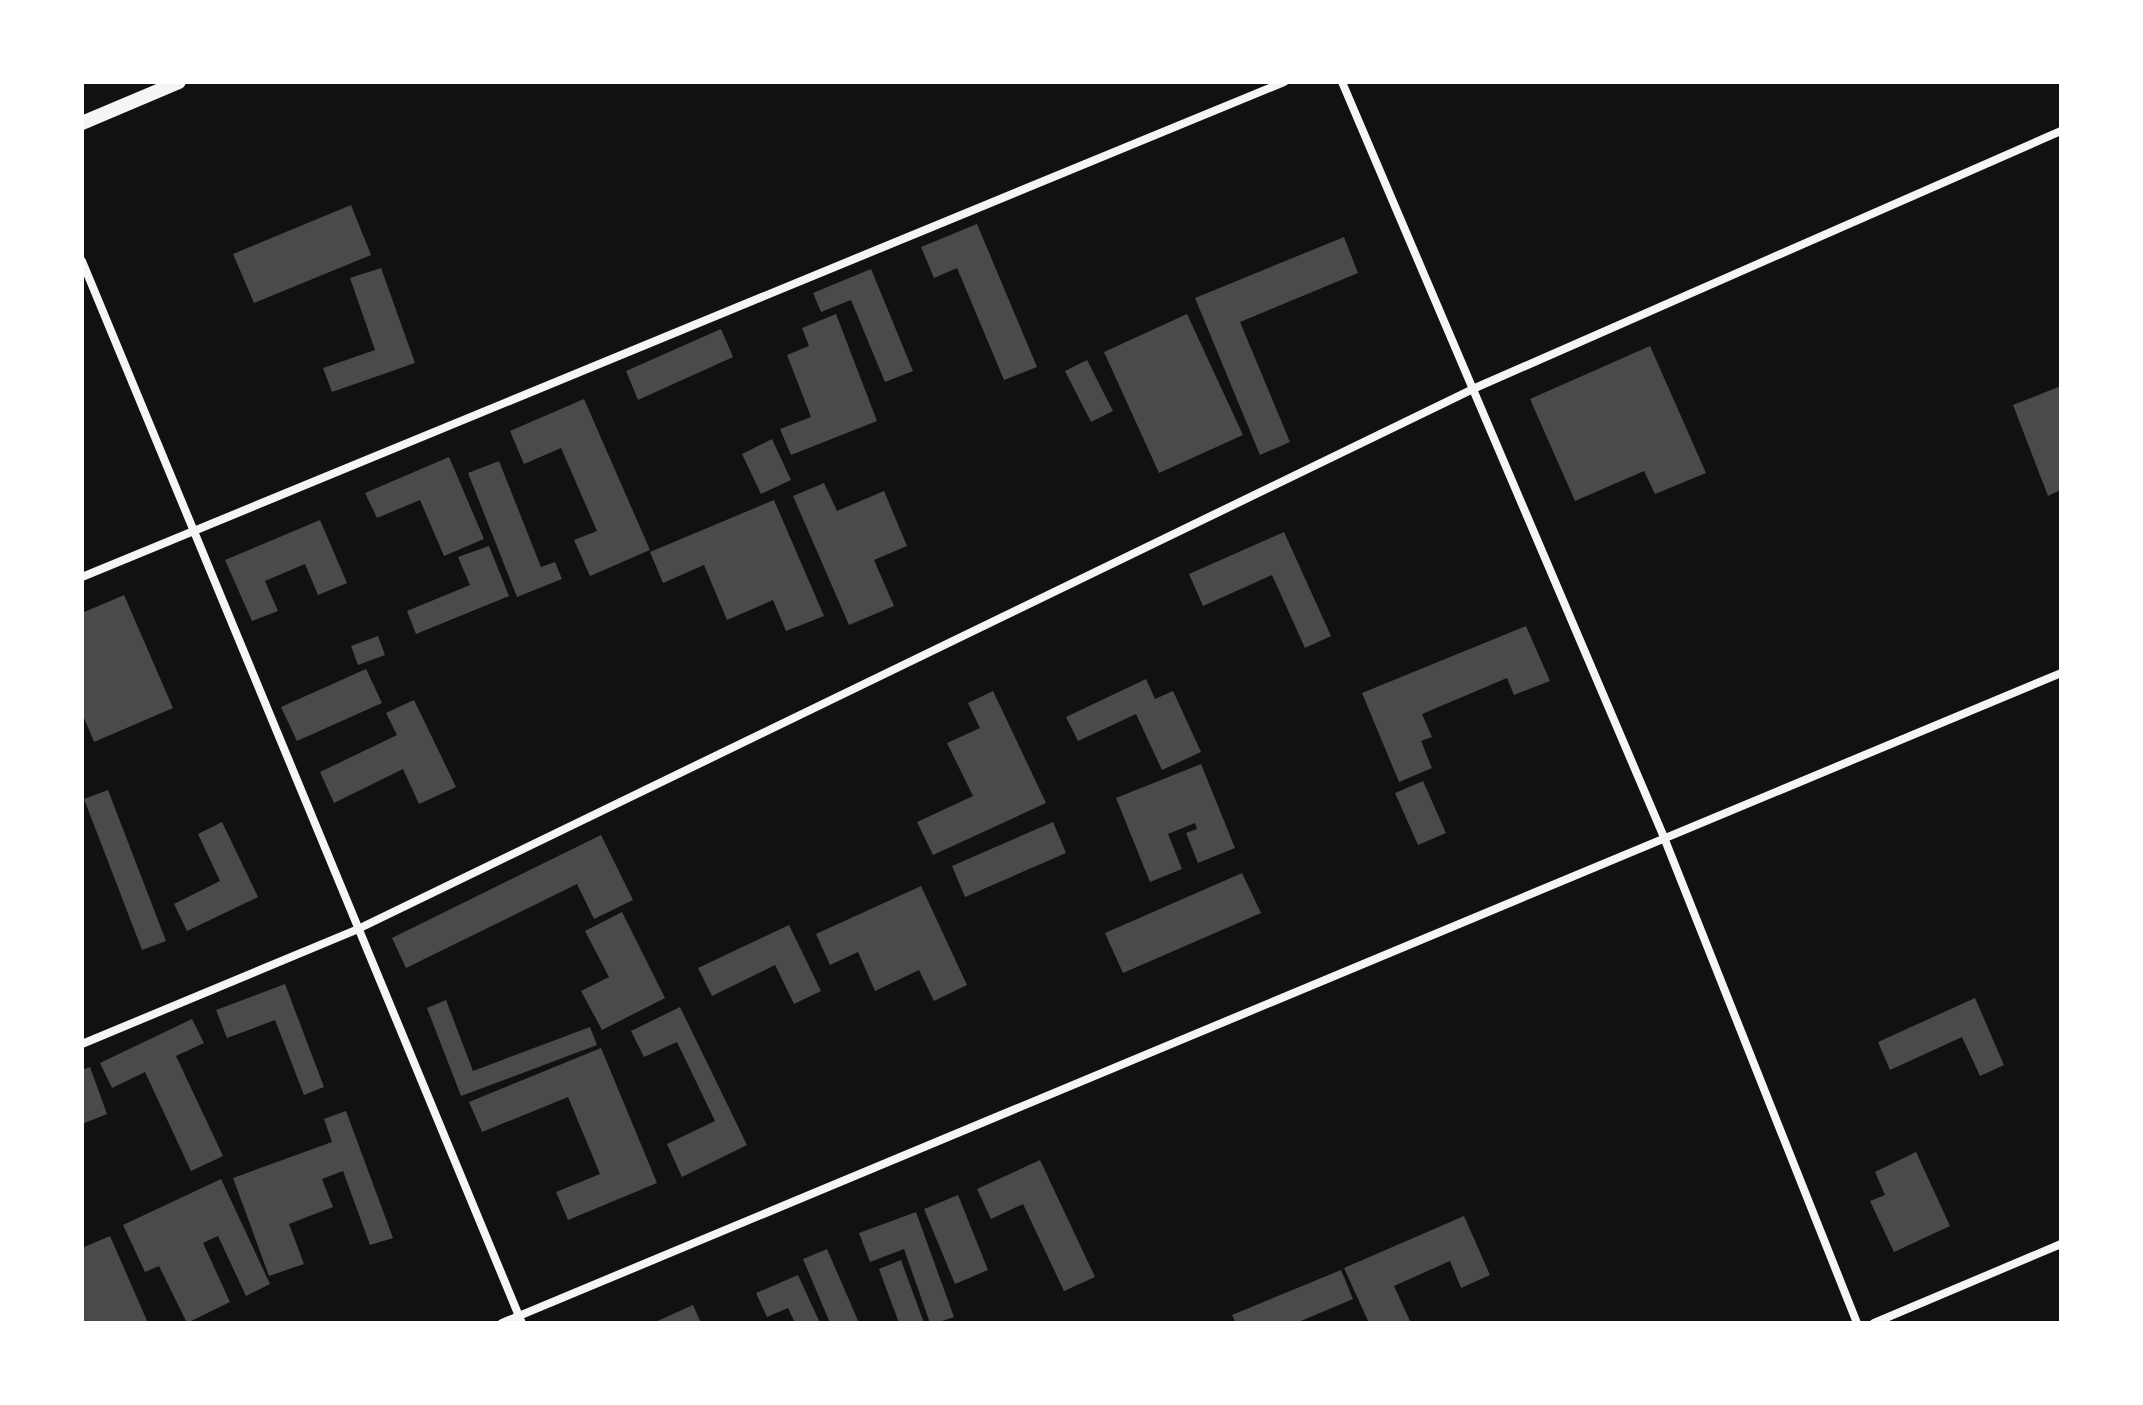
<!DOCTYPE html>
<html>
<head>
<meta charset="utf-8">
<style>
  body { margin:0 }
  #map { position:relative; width:2143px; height:1405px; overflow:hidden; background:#111; font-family:"DM Sans",sans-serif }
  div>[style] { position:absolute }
  .building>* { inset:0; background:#4a4a4a }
  .minor>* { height:8px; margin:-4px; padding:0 4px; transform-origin:4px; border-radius:4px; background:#f5f5f5 }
  .tertiary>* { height:14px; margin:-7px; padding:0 7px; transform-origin:7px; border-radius:7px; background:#f5f5f5 }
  span { translate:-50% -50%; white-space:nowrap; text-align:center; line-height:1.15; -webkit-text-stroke:6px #fff; paint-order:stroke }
  .frame { position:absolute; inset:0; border:84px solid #fff; pointer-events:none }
</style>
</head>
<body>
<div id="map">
  <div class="building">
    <div style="clip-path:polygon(351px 205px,371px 255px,254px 303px,233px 254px)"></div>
    <div style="clip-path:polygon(977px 224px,1037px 367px,1004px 380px,957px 268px,934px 278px,921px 247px)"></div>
    <div style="clip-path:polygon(1344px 237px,1358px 273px,1240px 322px,1290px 442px,1260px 455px,1195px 298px)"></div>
    <div style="clip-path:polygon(381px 268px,415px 363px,332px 392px,323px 368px,375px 350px,350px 278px)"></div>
    <div style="clip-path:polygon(871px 269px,913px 371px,885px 382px,851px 300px,821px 312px,813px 293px)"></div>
    <div style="clip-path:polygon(836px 314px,877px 421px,791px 455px,780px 429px,811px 417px,787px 355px,809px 346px,802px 328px)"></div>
    <div style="clip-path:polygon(1187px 314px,1243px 435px,1159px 473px,1104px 352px)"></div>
    <div style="clip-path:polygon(721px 329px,733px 357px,638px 400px,626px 371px)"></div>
    <div style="clip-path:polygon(1650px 346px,1706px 473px,1655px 494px,1644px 471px,1575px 501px,1530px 399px)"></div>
    <div style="clip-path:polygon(1087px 360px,1113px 411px,1091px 422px,1065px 371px)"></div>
    <div style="clip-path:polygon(2061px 386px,2061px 490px,2048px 496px,2013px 405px)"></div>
    <div style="clip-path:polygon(584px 399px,650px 550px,590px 576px,574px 540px,597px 531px,561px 448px,524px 464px,510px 431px)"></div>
    <div style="clip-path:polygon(772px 439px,791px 480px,761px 494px,742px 454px)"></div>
    <div style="clip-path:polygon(449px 457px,484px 539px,444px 556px,420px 500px,377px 518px,365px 493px)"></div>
    <div style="clip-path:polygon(499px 461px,541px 567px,555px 562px,562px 579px,517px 597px,468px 473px)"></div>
    <div style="clip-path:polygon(824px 483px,837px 511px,884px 491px,907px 546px,874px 560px,894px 606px,849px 625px,793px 496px)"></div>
    <div style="clip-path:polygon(774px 500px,824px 616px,786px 631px,773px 600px,727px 620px,704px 565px,663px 583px,650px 552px)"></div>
    <div style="clip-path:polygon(320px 520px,347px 583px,318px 595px,305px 564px,265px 581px,278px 611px,252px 621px,225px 560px)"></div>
    <div style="clip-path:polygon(1284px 532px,1331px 636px,1305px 648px,1272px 575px,1203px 606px,1189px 574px)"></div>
    <div style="clip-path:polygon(489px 546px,509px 596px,416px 634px,407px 611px,470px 585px,458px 557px)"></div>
    <div style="clip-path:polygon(124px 595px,173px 708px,94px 742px,82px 713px,82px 613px)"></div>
    <div style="clip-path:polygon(1526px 626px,1550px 681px,1514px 695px,1507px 678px,1422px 714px,1432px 737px,1421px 741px,1432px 768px,1399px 782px,1362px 693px)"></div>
    <div style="clip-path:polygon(378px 636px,385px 655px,358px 665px,351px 646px)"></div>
    <div style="clip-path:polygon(366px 669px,382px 703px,297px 741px,281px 707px)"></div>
    <div style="clip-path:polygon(1146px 679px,1155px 699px,1173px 691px,1201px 752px,1162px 770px,1136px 714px,1078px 741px,1066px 717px)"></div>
    <div style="clip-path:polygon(993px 691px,1046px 803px,933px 855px,917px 822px,973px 796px,947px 743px,980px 728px,968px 703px)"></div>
    <div style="clip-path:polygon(414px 700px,456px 787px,419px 804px,403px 769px,334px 803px,320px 772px,397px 735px,386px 713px)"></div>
    <div style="clip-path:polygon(1201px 764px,1235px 848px,1198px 863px,1186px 833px,1197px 829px,1195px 823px,1168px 834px,1182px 869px,1150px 882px,1116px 798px)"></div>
    <div style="clip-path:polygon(1423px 781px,1446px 833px,1418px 845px,1395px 793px)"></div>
    <div style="clip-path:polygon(108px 790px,166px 941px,142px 950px,84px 799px)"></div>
    <div style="clip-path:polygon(222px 822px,258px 897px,187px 931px,174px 904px,220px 881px,198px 834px)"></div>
    <div style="clip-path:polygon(1053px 822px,1066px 853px,965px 897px,952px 866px)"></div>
    <div style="clip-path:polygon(601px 835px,633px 900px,594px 919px,577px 884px,406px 968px,392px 938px)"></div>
    <div style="clip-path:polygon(1242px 873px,1261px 913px,1123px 973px,1105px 933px)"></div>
    <div style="clip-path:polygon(921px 886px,967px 985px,934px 1001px,919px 970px,875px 991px,858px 952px,830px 965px,816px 934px)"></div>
    <div style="clip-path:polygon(622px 912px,665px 998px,602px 1030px,581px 991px,609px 977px,585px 931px)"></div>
    <div style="clip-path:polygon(789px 925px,821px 991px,794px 1004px,775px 965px,712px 996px,698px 968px)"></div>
    <div style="clip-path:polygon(285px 984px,324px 1087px,304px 1095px,275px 1020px,227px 1038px,216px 1010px)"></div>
    <div style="clip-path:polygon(1975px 998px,2004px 1065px,1980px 1076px,1962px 1037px,1890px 1070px,1878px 1042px)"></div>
    <div style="clip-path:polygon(446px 1000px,473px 1071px,590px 1027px,597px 1045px,461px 1096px,427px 1008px)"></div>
    <div style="clip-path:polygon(680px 1007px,747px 1145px,682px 1177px,667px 1144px,715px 1121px,677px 1042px,644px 1057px,631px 1031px)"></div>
    <div style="clip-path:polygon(192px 1019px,204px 1043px,176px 1056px,223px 1156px,191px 1171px,145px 1072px,112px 1088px,100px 1063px)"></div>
    <div style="clip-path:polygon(601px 1048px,657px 1183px,568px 1220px,556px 1192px,600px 1174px,568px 1097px,482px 1132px,469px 1102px)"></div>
    <div style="clip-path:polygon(90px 1067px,107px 1114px,82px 1124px,82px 1070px)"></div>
    <div style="clip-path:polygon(346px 1111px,393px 1238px,370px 1245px,343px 1171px,322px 1179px,333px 1207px,289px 1224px,304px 1264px,269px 1276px,233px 1178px,332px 1142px,324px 1119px)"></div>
    <div style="clip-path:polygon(1916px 1152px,1950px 1226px,1894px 1252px,1870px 1201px,1885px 1195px,1875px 1172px)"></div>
    <div style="clip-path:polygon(1040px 1160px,1095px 1277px,1064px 1291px,1023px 1204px,991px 1219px,977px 1189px)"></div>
    <div style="clip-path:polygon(221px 1179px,270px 1284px,246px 1296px,218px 1236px,203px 1243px,230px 1302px,187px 1323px,159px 1266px,145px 1272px,123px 1225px)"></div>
    <div style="clip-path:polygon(958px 1195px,988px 1270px,955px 1284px,924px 1209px)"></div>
    <div style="clip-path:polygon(916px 1212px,954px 1317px,936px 1323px,930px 1323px,904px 1249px,870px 1262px,859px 1233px)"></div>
    <div style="clip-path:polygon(1464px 1216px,1490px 1275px,1461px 1288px,1450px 1261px,1394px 1286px,1411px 1323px,1369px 1323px,1344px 1268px)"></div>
    <div style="clip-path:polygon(110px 1236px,148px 1323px,82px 1323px,82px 1248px)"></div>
    <div style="clip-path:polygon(827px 1249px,859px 1323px,830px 1323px,803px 1259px)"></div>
    <div style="clip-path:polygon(901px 1260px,924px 1323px,899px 1323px,879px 1269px)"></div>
    <div style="clip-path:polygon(1341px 1270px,1353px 1299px,1296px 1323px,1236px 1323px,1232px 1315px)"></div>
    <div style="clip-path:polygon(798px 1275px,820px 1323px,795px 1323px,788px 1308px,767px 1317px,756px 1293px)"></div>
    <div style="clip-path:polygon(693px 1305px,701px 1323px,653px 1323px)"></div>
  </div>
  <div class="minor">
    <div style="left:1342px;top:82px;width:819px;rotate:66.91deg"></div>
    <div style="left:1663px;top:835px;width:525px;rotate:68.32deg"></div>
    <div style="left:82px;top:261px;width:1150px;rotate:67.5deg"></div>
    <div style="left:82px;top:577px;width:1300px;rotate:-22.38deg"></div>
    <div style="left:82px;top:1044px;width:299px;rotate:-22.6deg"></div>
    <div style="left:358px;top:929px;width:1241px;rotate:-25.84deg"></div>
    <div style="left:1475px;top:388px;width:640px;rotate:-23.68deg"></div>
    <div style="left:502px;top:1323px;width:1689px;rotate:-22.63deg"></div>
    <div style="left:1874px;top:1323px;width:203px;rotate:-22.9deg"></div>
  </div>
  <div class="tertiary">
    <div style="left:82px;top:123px;width:105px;rotate:-22.9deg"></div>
  </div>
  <div class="frame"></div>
</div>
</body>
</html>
